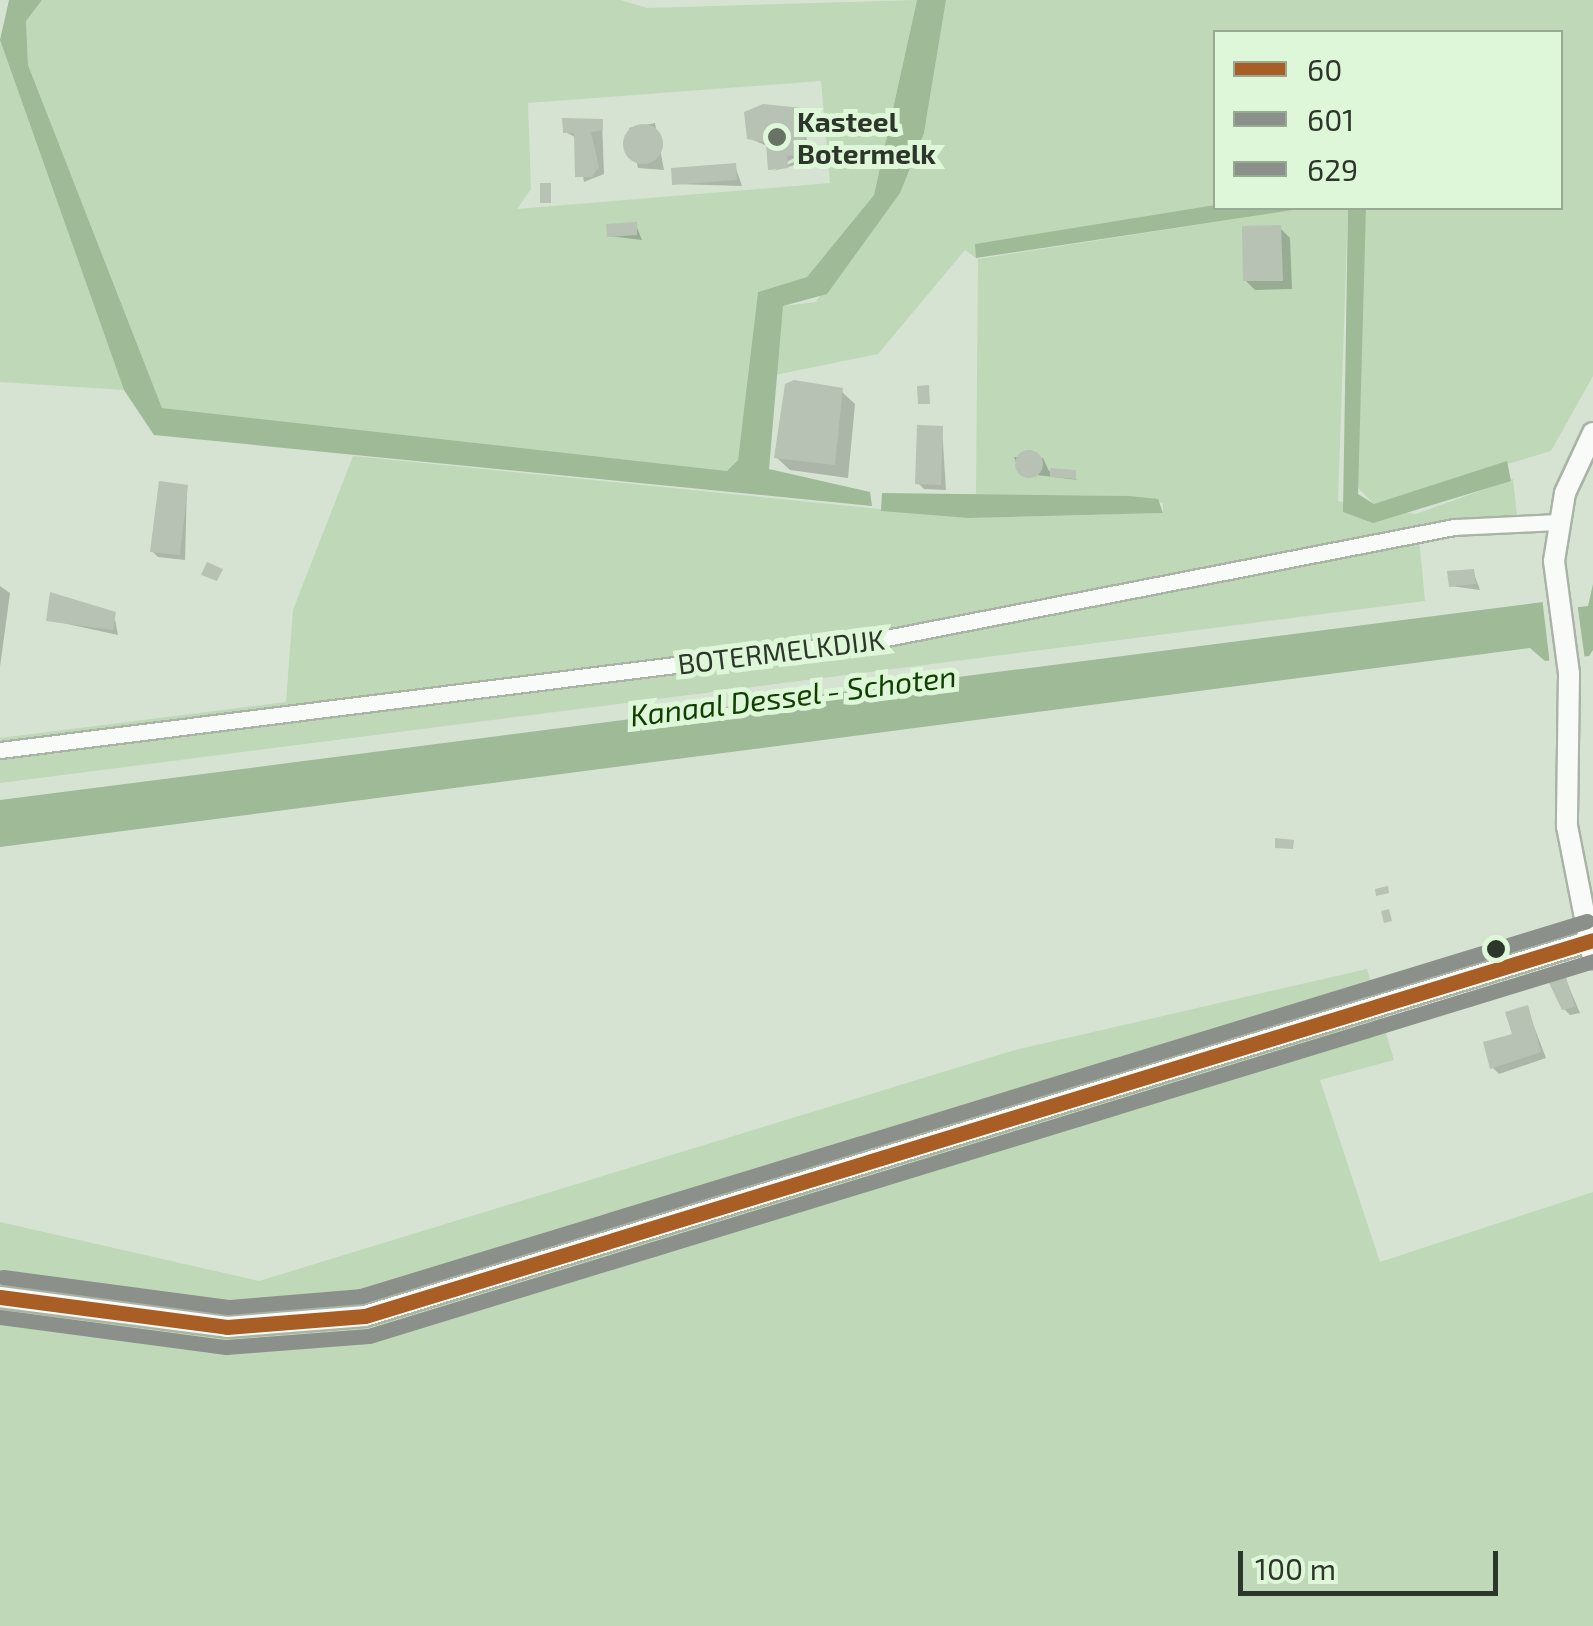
<!DOCTYPE html>
<html>
<head>
<meta charset="utf-8">
<style>
  body { margin:0 }
  #map { position:relative; width:1593px; height:1626px; overflow:hidden; background:#d6e3d3; font-family:"Exo 2",sans-serif }
  div>[style] { position:absolute }
  .green>* { inset:0; background:#bed8b8 }
  .water>* { inset:0; background:#9eba96 }
  .pier>* { inset:0; background:#d6e3d3 }
  .shadow>* { inset:0; background:#0003 }
  .building>* { inset:0; background:#b7c1b4 }
  .round { border-radius:50% }
  .roads { filter:drop-shadow(2px 0 #a9b3a6) drop-shadow(-2px 0 #a9b3a6) drop-shadow(0 2px #a9b3a6) drop-shadow(0 -2px #a9b3a6) }
  .minor>* { height:15px; margin:-7.5px; padding:0 7.5px; transform-origin:7.5px; border-radius:7.5px; background:#f9fbf8 }
  .secondary>* { height:20px; margin:-10px; padding:0 10px; transform-origin:10px; border-radius:10px; background:#f9fbf8 }
  .bus-1>* { height:15px; margin:-7.5px; padding:0 7.5px; transform-origin:7.5px; border-radius:7.5px; background:#a85e24 }
  .bus-2>* { height:15px; margin:-7.5px; padding:0 7.5px; transform-origin:7.5px; border-radius:7.5px; background:#8c908a }
  .bus-3>* { height:15px; margin:-7.5px; padding:0 7.5px; transform-origin:7.5px; border-radius:7.5px; background:#8c908a }
  .dots>* { width:28px; height:28px; translate:-50% -50%; box-sizing:border-box; border:5px solid #dff7d9; border-radius:50% }
  span { translate:-50% -50%; white-space:nowrap; text-align:center; line-height:1.15; -webkit-text-stroke:10px #dff7d9; paint-order:stroke }
  .poi-label { font-size:28px; color:#2d362a; font-weight:700 }
  .left { translate:0 -50%; text-align:left }
  .street-label { font-size:28px; color:#2d362a }
  .water-label { font-size:30px; color:#103e00; font-style:italic }
  .legend { position:absolute; left:1213px; top:30px; width:350px; height:180px; box-sizing:border-box; background:#dff7d9; border:2px solid #98aa93; margin:0; padding:12px 18px; list-style:none; font-size:30px; color:#2d362a }
  .legend li { display:flex; align-items:center; gap:20px; height:50px }
  .legend b { width:50px; border:2px solid #98aa93 }
  .scale { position:absolute; left:1238px; top:1551px; width:260px; height:45px; box-sizing:border-box; border:5px solid #2d362a; border-top:0; padding-left:12px; font-size:30px; line-height:35px; white-space:nowrap; color:#2d362a; -webkit-text-stroke:8px #dff7d9; paint-order:stroke }
</style>
</head>
<body>
<div id="map">
  <div class="green">
    <div style="clip-path:polygon(evenodd,42px 0,620px 0,648px 8px,917px 0,874px 195px,807px 277px,758px 292px,738px 460px,727px 471px,162px 408px,28px 65px,26px 21px,42px 0,821px 81px,830px 183px,517px 209px,531px 189px,528px 103px,821px 81px)"></div>
    <div style="clip-path:polygon(946px 0,1593px 0,1593px 376px,1551px 451px,1374px 504px,1353px 483px,1366px 208px,1560px 208px,1560px 32px,1216px 32px,1215px 205px,976px 244px,976px 258px,965px 250px,878px 354px,775px 375px,783px 306px,816px 302px,924px 133px)"></div>
    <div style="clip-path:polygon(0 40px,124px 390px,0 382px)"></div>
    <div style="clip-path:polygon(1306px 208px,1348px 208px,1338px 501px,1416px 514px,1513px 479px,1517px 515px,1418px 527px,1425px 601px,0 783px,0 738px,286px 702px,293px 610px,353px 456px,969px 518px,1163px 513px,1163px 503px,1129px 496px,976px 495px,978px 259px)"></div>
    <div style="clip-path:polygon(1367px 969px,1394px 1060px,1320px 1080px,1380px 1262px,1593px 1192px,1593px 1626px,0 1626px,0 1222px,259px 1281px,1015px 1050px)"></div>
  </div>
  <div class="water">
    <div style="clip-path:polygon(9px 0,42px 0,26px 21px,28px 65px,162px 408px,727px 471px,738px 460px,758px 292px,807px 277px,874px 195px,917px 0,946px 0,924px 133px,900px 193px,827px 294px,783px 306px,769px 469px,870px 492px,872px 506px,154px 435px,124px 390px,0 40px)"></div>
    <div style="clip-path:polygon(1215px 205px,1306px 208px,976px 258px,975px 244px)"></div>
    <div style="clip-path:polygon(1348px 208px,1366px 208px,1358px 494px,1374px 504px,1507px 461px,1511px 481px,1373px 523px,1343px 512px)"></div>
    <div style="clip-path:polygon(882px 493px,1129px 496px,1158px 499px,1163px 513px,969px 518px,881px 511px)"></div>
    <div style="clip-path:polygon(1593px 584px,1593px 650px,1589px 656px,1545px 661px,1530px 648px,0 847px,0 800px,1543px 602px,1545px 611px,1588px 606px)"></div>
  </div>
  <div class="pier">
    <div style="clip-path:polygon(1542px 597px,1549px 606px,1577px 602px,1585px 660px,1550px 665px)"></div>
  </div>
  <div class="shadow">
    <div style="clip-path:polygon(801px 111px,809px 150px,772px 170px,769px 147px,749px 138px)"></div>
    <div style="clip-path:polygon(602px 122px,604px 174px,584px 182px,577px 138px,565px 132px)"></div>
    <div style="clip-path:polygon(655px 123px,664px 170px,638px 168px,629px 128px)"></div>
    <div style="clip-path:polygon(810px 155px,810px 161px,773px 171px)"></div>
    <div style="clip-path:polygon(735px 166px,742px 186px,675px 184px)"></div>
    <div style="clip-path:polygon(636px 225px,642px 240px,609px 236px)"></div>
    <div style="clip-path:polygon(1280px 228px,1290px 238px,1292px 289px,1255px 290px,1245px 280px)"></div>
    <div style="clip-path:polygon(841px 391px,855px 404px,848px 478px,790px 470px,776px 457px)"></div>
    <div style="clip-path:polygon(942px 428px,946px 490px,924px 489px,918px 483px)"></div>
    <div style="clip-path:polygon(1014px 457px,1043px 458px,1049px 471px,1078px 480px,1020px 473px)"></div>
    <div style="clip-path:polygon(187px 487px,185px 560px,158px 557px,152px 551px)"></div>
    <div style="clip-path:polygon(1473px 571px,1480px 590px,1451px 586px)"></div>
    <div style="clip-path:polygon(0 586px,10px 593px,0 667px)"></div>
    <div style="clip-path:polygon(114px 614px,118px 635px,49px 620px)"></div>
    <div style="clip-path:polygon(1566px 980px,1580px 1013px,1570px 1015px,1564px 1009px)"></div>
    <div style="clip-path:polygon(1527px 1008px,1546px 1058px,1499px 1074px,1493px 1068px)"></div>
  </div>
  <div class="building">
    <div style="clip-path:polygon(763px 104px,802px 108px,805px 155px,787px 156px,788px 168px,768px 170px,766px 143px,747px 139px,744px 112px)"></div>
    <div style="clip-path:polygon(562px 118px,603px 119px,603px 130px,591px 132px,599px 167px,592px 177px,575px 177px,574px 133px,563px 133px)"></div>
    <div class="round" style="left:623px;top:124px;width:40px;height:40px"></div>
    <div style="clip-path:polygon(736px 163px,737px 180px,672px 185px,671px 168px)"></div>
    <div style="clip-path:polygon(540px 183px,551px 183px,551px 203px,540px 203px)"></div>
    <div style="clip-path:polygon(637px 222px,637px 235px,607px 237px,606px 224px)"></div>
    <div style="clip-path:polygon(1281px 225px,1283px 281px,1243px 281px,1242px 226px)"></div>
    <div style="clip-path:polygon(794px 380px,843px 388px,835px 465px,774px 458px,785px 384px)"></div>
    <div style="clip-path:polygon(929px 385px,930px 404px,918px 404px,917px 386px)"></div>
    <div style="clip-path:polygon(917px 425px,943px 426px,941px 485px,915px 484px)"></div>
    <div class="round" style="left:1015px;top:450px;width:28px;height:28px"></div>
    <div style="clip-path:polygon(1050px 468px,1076px 470px,1076px 479px,1050px 477px)"></div>
    <div style="clip-path:polygon(159px 481px,188px 485px,180px 555px,150px 552px)"></div>
    <div style="clip-path:polygon(207px 562px,223px 569px,217px 581px,201px 575px)"></div>
    <div style="clip-path:polygon(1474px 569px,1476px 584px,1449px 587px,1447px 571px)"></div>
    <div style="clip-path:polygon(50px 592px,116px 612px,113px 630px,46px 621px)"></div>
    <div style="clip-path:polygon(1275px 838px,1294px 840px,1293px 849px,1275px 848px)"></div>
    <div style="clip-path:polygon(1388px 886px,1389px 893px,1376px 896px,1375px 889px)"></div>
    <div style="clip-path:polygon(1389px 909px,1392px 921px,1384px 923px,1381px 911px)"></div>
    <div style="clip-path:polygon(1566px 977px,1575px 1007px,1562px 1010px,1549px 983px)"></div>
    <div style="clip-path:polygon(1528px 1005px,1541px 1052px,1490px 1069px,1483px 1042px,1512px 1034px,1505px 1012px)"></div>
  </div>
  <div class="roads">
    <div class="minor">
      <div style="left:0;top:750px;width:888px;rotate:-7.18deg"></div>
      <div style="left:881px;top:639px;width:584px;rotate:-11.06deg"></div>
      <div style="left:1454px;top:527px;width:102px;rotate:-2.8deg"></div>
    </div>
    <div class="secondary">
      <div style="left:1593px;top:433px;width:66px;rotate:115deg"></div>
      <div style="left:1565px;top:493px;width:69px;rotate:99.2deg"></div>
      <div style="left:1554px;top:561px;width:114px;rotate:82.4deg"></div>
      <div style="left:1569px;top:674px;width:152px;rotate:90.8deg"></div>
      <div style="left:1567px;top:826px;width:135px;rotate:78.9deg"></div>
      <div style="left:0;top:1297px;width:229px;rotate:7.5deg"></div>
      <div style="left:227px;top:1327px;width:138px;rotate:-4.6deg"></div>
      <div style="left:365px;top:1316px;width:1284px;rotate:-17.02deg"></div>
    </div>
  </div>
  <div class="bus-1">
    <div style="left:0;top:1297px;width:229px;rotate:7.5deg"></div>
    <div style="left:227px;top:1327px;width:138px;rotate:-4.6deg"></div>
    <div style="left:365px;top:1316px;width:1284px;rotate:-17.02deg"></div>
  </div>
  <div class="bus-2">
    <div style="left:0;top:1317px;width:228px;rotate:7.6deg"></div>
    <div style="left:226px;top:1347px;width:143px;rotate:-4.4deg"></div>
    <div style="left:369px;top:1336px;width:1280px;rotate:-17.03deg"></div>
  </div>
  <div class="bus-3">
    <div style="left:3px;top:1277px;width:227px;rotate:7.6deg"></div>
    <div style="left:228px;top:1307px;width:133px;rotate:-4.7deg"></div>
    <div style="left:361px;top:1296px;width:1282px;rotate:-17.01deg"></div>
  </div>
  <div class="dots">
    <div style="left:777px;top:137px;background:#687365"></div>
    <div style="left:1496px;top:949px;background:#2d362a"></div>
  </div>
  <div class="poi-label">
    <span class="left" style="left:797px;top:137px">Kasteel<br>Botermelk</span>
  </div>
  <div class="street-label">
    <span style="left:781px;top:651px;rotate:-7deg">BOTERMELKDIJK</span>
  </div>
  <div class="water-label">
    <span style="left:793px;top:695px;rotate:-7deg">Kanaal Dessel - Schoten</span>
  </div>
  <ul class="legend">
  <li><b style="height:12px;background:#a85e24"></b>60</li>
  <li><b style="height:12px;background:#8c908a"></b>601</li>
  <li><b style="height:12px;background:#8c908a"></b>629</li>
  </ul>
  <div class="scale">100 m</div>
</div>
</body>
</html>
